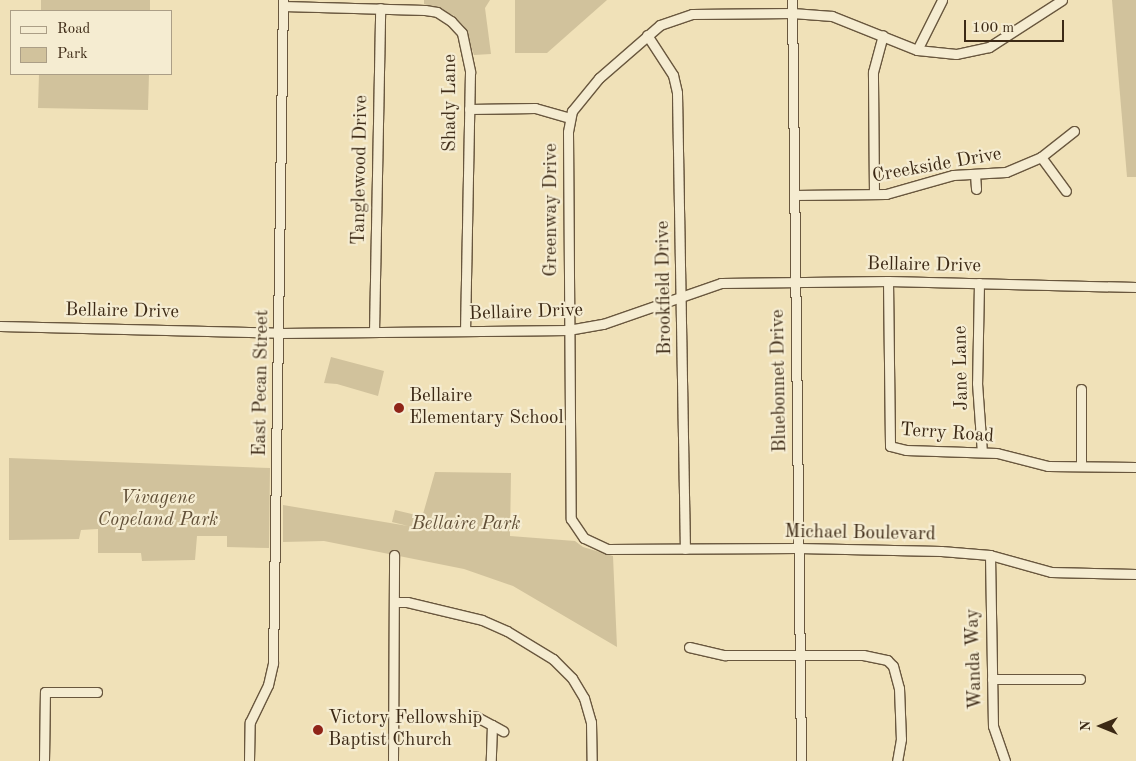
<!DOCTYPE html>
<html>
<head>
<meta charset="utf-8">
<style>
  body { margin:0 }
  #map { position:relative; width:1136px; height:761px; overflow:hidden; background:#f0e1b8; font-family:"Old Standard TT",serif }
  div>[style] { position:absolute }
  .green>* { inset:0; background:#d1c29c }
  .roads { filter:drop-shadow(1px 0 #69573e) drop-shadow(-1px 0 #69573e) drop-shadow(0 1px #69573e) drop-shadow(0 -1px #69573e) }
  .minor>* { height:9px; margin:-4.5px; padding:0 4.5px; transform-origin:4.5px; border-radius:4.5px; background:#f5ecd1 }
  .dots>* { width:14px; height:14px; translate:-50% -50%; box-sizing:border-box; border:2px solid #f5ecd1; border-radius:50% }
  span { translate:-50% -50%; white-space:nowrap; text-align:center; line-height:1.15; -webkit-text-stroke:4.5px #f5ecd1; paint-order:stroke }
  .street-label { font-size:19px; color:#3c2915 }
  .poi-label { font-size:19px; color:#3c2915 }
  .left { translate:0 -50%; text-align:left }
  .park-label { font-size:19px; color:#614f37; font-style:italic }
  .legend { position:absolute; left:10px; top:10px; width:162px; height:65px; box-sizing:border-box; background:#f5ecd1; border:1px solid #ab9e86; margin:0; padding:6px 9px; list-style:none; font-size:15px; color:#3c2915 }
  .legend li { display:flex; align-items:center; gap:10px; height:25px }
  .legend b { width:25px; border:1px solid #ab9e86 }
  .north { position:absolute; left:1076px; top:701px; width:50px; height:50px; -webkit-text-stroke:4px #f5ecd1; paint-order:stroke; rotate:270deg; font-size:14px; font-weight:700; line-height:20px; text-align:center; color:#3c2915 }
  .north::after { content:''; display:block; margin:auto; width:18px; height:22px; background:#3c2915; clip-path:polygon(50% 0,100% 100%,50% 72%,0 100%) }
  .scale { position:absolute; left:964px; top:20px; width:100px; height:22px; box-sizing:border-box; border:2px solid #3c2915; border-top:0; padding-left:6px; font-size:15px; line-height:18px; white-space:nowrap; color:#3c2915; -webkit-text-stroke:4px #f5ecd1; paint-order:stroke }
</style>
</head>
<body>
<div id="map">
  <div class="green">
    <div style="clip-path:polygon(41px 0,150px 0,150px 11px,41px 11px)"></div>
    <div style="clip-path:polygon(424px 0,490px 0,485px 8px,491px 54px,474px 55px,464px 26px,453px 15px,424px 4px)"></div>
    <div style="clip-path:polygon(515px 0,607px 0,547px 53px,515px 53px)"></div>
    <div style="clip-path:polygon(1112px 0,1136px 0,1136px 177px,1127px 177px)"></div>
    <div style="clip-path:polygon(39px 74px,149px 74px,148px 110px,38px 108px)"></div>
    <div style="clip-path:polygon(331px 357px,384px 371px,378px 396px,337px 384px,324px 383px)"></div>
    <div style="clip-path:polygon(9px 458px,270px 468px,269px 548px,227px 547px,227px 536px,197px 536px,195px 560px,142px 561px,141px 553px,98px 553px,98px 529px,81px 530px,79px 539px,9px 540px)"></div>
    <div style="clip-path:polygon(435px 472px,511px 473px,510px 536px,575px 541px,583px 547px,613px 556px,617px 647px,513px 586px,464px 569px,324px 541px,283px 542px,283px 505px,408px 526px,392px 522px,395px 510px,416px 515px,413px 527px,419px 528px)"></div>
  </div>
  <div class="roads">
    <div class="minor">
      <div style="left:792px;top:0;width:761px;rotate:89.32deg"></div>
      <div style="left:1062px;top:0;width:87px;rotate:147.2deg"></div>
      <div style="left:989px;top:47px;width:34px;rotate:168deg"></div>
      <div style="left:956px;top:54px;width:39px;rotate:-174deg"></div>
      <div style="left:917px;top:50px;width:92px;rotate:-158.2deg"></div>
      <div style="left:832px;top:16px;width:40px;rotate:-175.7deg"></div>
      <div style="left:792px;top:13px;width:100px;rotate:179.4deg"></div>
      <div style="left:692px;top:14px;width:34px;rotate:161deg"></div>
      <div style="left:660px;top:25px;width:81px;rotate:139deg"></div>
      <div style="left:599px;top:78px;width:43px;rotate:129.3deg"></div>
      <div style="left:572px;top:111px;width:21px;rotate:101deg"></div>
      <div style="left:568px;top:132px;width:387px;rotate:89.6deg"></div>
      <div style="left:571px;top:519px;width:23px;rotate:56deg"></div>
      <div style="left:584px;top:538px;width:26px;rotate:25deg"></div>
      <div style="left:608px;top:549px;width:190px;rotate:-0.3deg"></div>
      <div style="left:798px;top:548px;width:143px;rotate:1.2deg"></div>
      <div style="left:941px;top:551px;width:49px;rotate:4.7deg"></div>
      <div style="left:990px;top:555px;width:63px;rotate:15.6deg"></div>
      <div style="left:1051px;top:572px;width:85px;rotate:1.3deg"></div>
      <div style="left:283px;top:6px;width:142px;rotate:1.6deg"></div>
      <div style="left:425px;top:10px;width:12px;rotate:9deg"></div>
      <div style="left:437px;top:12px;width:17px;rotate:33deg"></div>
      <div style="left:451px;top:21px;width:16px;rotate:47deg"></div>
      <div style="left:462px;top:33px;width:40px;rotate:78deg"></div>
      <div style="left:470px;top:72px;width:259px;rotate:91.1deg"></div>
      <div style="left:647px;top:35px;width:48px;rotate:57deg"></div>
      <div style="left:673px;top:75px;width:18px;rotate:77deg"></div>
      <div style="left:677px;top:93px;width:456px;rotate:89deg"></div>
      <div style="left:917px;top:50px;width:56px;rotate:-63.4deg"></div>
      <div style="left:469px;top:109px;width:66px;rotate:-0.9deg"></div>
      <div style="left:535px;top:108px;width:36px;rotate:16deg"></div>
      <div style="left:1041px;top:157px;width:42px;rotate:53.7deg"></div>
      <div style="left:975px;top:174px;width:15px;rotate:86deg"></div>
      <div style="left:874px;top:194px;width:122px;rotate:-90.5deg"></div>
      <div style="left:873px;top:72px;width:38px;rotate:-75deg"></div>
      <div style="left:794px;top:195px;width:92px;rotate:-0.6deg"></div>
      <div style="left:886px;top:194px;width:70px;rotate:-15.8deg"></div>
      <div style="left:953px;top:175px;width:53px;rotate:-3.2deg"></div>
      <div style="left:1006px;top:172px;width:38px;rotate:-23deg"></div>
      <div style="left:1041px;top:157px;width:42px;rotate:-38.2deg"></div>
      <div style="left:888px;top:281px;width:165px;rotate:89.3deg"></div>
      <div style="left:890px;top:446px;width:16px;rotate:14deg"></div>
      <div style="left:906px;top:450px;width:91px;rotate:1.9deg"></div>
      <div style="left:997px;top:453px;width:53px;rotate:14.3deg"></div>
      <div style="left:1048px;top:466px;width:88px;rotate:0.7deg"></div>
      <div style="left:979px;top:283px;width:100px;rotate:91.1deg"></div>
      <div style="left:977px;top:383px;width:69px;rotate:85.9deg"></div>
      <div style="left:0;top:326px;width:280px;rotate:1.4deg"></div>
      <div style="left:280px;top:333px;width:288px;rotate:-0.6deg"></div>
      <div style="left:568px;top:330px;width:36px;rotate:-10deg"></div>
      <div style="left:603px;top:324px;width:125px;rotate:-19.2deg"></div>
      <div style="left:721px;top:283px;width:167px;rotate:-0.7deg"></div>
      <div style="left:888px;top:281px;width:248px;rotate:1.4deg"></div>
      <div style="left:374px;top:332px;width:324px;rotate:-88.9deg"></div>
      <div style="left:1081px;top:466px;width:77px;rotate:-90deg"></div>
      <div style="left:990px;top:555px;width:171px;rotate:89deg"></div>
      <div style="left:993px;top:726px;width:37px;rotate:71deg"></div>
      <div style="left:394px;top:602px;width:13px"></div>
      <div style="left:407px;top:602px;width:77px;rotate:13.5deg"></div>
      <div style="left:482px;top:620px;width:27px;rotate:24deg"></div>
      <div style="left:507px;top:631px;width:54px;rotate:31.3deg"></div>
      <div style="left:553px;top:659px;width:27px;rotate:45deg"></div>
      <div style="left:572px;top:678px;width:23px;rotate:59deg"></div>
      <div style="left:584px;top:698px;width:25px;rotate:74deg"></div>
      <div style="left:591px;top:722px;width:39px;rotate:89deg"></div>
      <div style="left:689px;top:647px;width:37px;rotate:13deg"></div>
      <div style="left:725px;top:655px;width:138px"></div>
      <div style="left:863px;top:655px;width:25px;rotate:12deg"></div>
      <div style="left:887px;top:660px;width:8px;rotate:45deg"></div>
      <div style="left:893px;top:666px;width:23px;rotate:75deg"></div>
      <div style="left:899px;top:688px;width:51px;rotate:87.8deg"></div>
      <div style="left:901px;top:739px;width:22px;rotate:100deg"></div>
      <div style="left:992px;top:679px;width:88px"></div>
      <div style="left:475px;top:716px;width:19px;rotate:28deg"></div>
      <div style="left:492px;top:725px;width:36px;rotate:92deg"></div>
      <div style="left:492px;top:725px;width:13px;rotate:29deg"></div>
      <div style="left:44px;top:761px;width:69px;rotate:-89.2deg"></div>
      <div style="left:45px;top:692px;width:52px"></div>
      <div style="left:249px;top:761px;width:39px;rotate:-89deg"></div>
      <div style="left:250px;top:722px;width:41px;rotate:-64.1deg"></div>
      <div style="left:268px;top:685px;width:23px;rotate:-77deg"></div>
      <div style="left:273px;top:663px;width:663px;rotate:-89.14deg"></div>
      <div style="left:393px;top:761px;width:206px;rotate:-89.7deg"></div>
    </div>
  </div>
  <div class="dots">
    <div style="left:399px;top:408px;background:#8f2418"></div>
    <div style="left:318px;top:730px;background:#8f2418"></div>
  </div>
  <div class="street-label">
    <span style="left:451px;top:103px;rotate:-90deg">Shady Lane</span>
    <span style="left:937px;top:166px;rotate:-10deg">Creekside Drive</span>
    <span style="left:361px;top:170px;rotate:-89deg">Tanglewood Drive</span>
    <span style="left:552px;top:210px;rotate:-90deg">Greenway Drive</span>
    <span style="left:924px;top:266px;rotate:1deg">Bellaire Drive</span>
    <span style="left:665px;top:288px;rotate:-91deg">Brookfield Drive</span>
    <span style="left:122px;top:312px;rotate:1deg">Bellaire Drive</span>
    <span style="left:526px;top:313px;rotate:-2deg">Bellaire Drive</span>
    <span style="left:962px;top:368px;rotate:-91deg">Jane Lane</span>
    <span style="left:780px;top:381px;rotate:-91deg">Bluebonnet Drive</span>
    <span style="left:262px;top:383px;rotate:-89deg">East Pecan Street</span>
    <span style="left:947px;top:434px;rotate:4deg">Terry Road</span>
    <span style="left:860px;top:534px;rotate:1deg">Michael Boulevard</span>
    <span style="left:975px;top:659px;rotate:-92deg">Wanda Way</span>
  </div>
  <div class="poi-label">
    <span class="left" style="left:409px;top:408px">Bellaire<br>Elementary School</span>
    <span class="left" style="left:328px;top:730px">Victory Fellowship<br>Baptist Church</span>
  </div>
  <div class="park-label">
    <span style="left:158px;top:510px">Vivagene<br>Copeland Park</span>
    <span style="left:466px;top:525px">Bellaire Park</span>
  </div>
  <ul class="legend">
  <li><b style="height:6px;background:#f5ecd1"></b>Road</li>
  <li><b style="height:14px;background:#d1c29c"></b>Park</li>
  </ul>
  <div class="north">N</div>
  <div class="scale">100 m</div>
</div>
</body>
</html>
